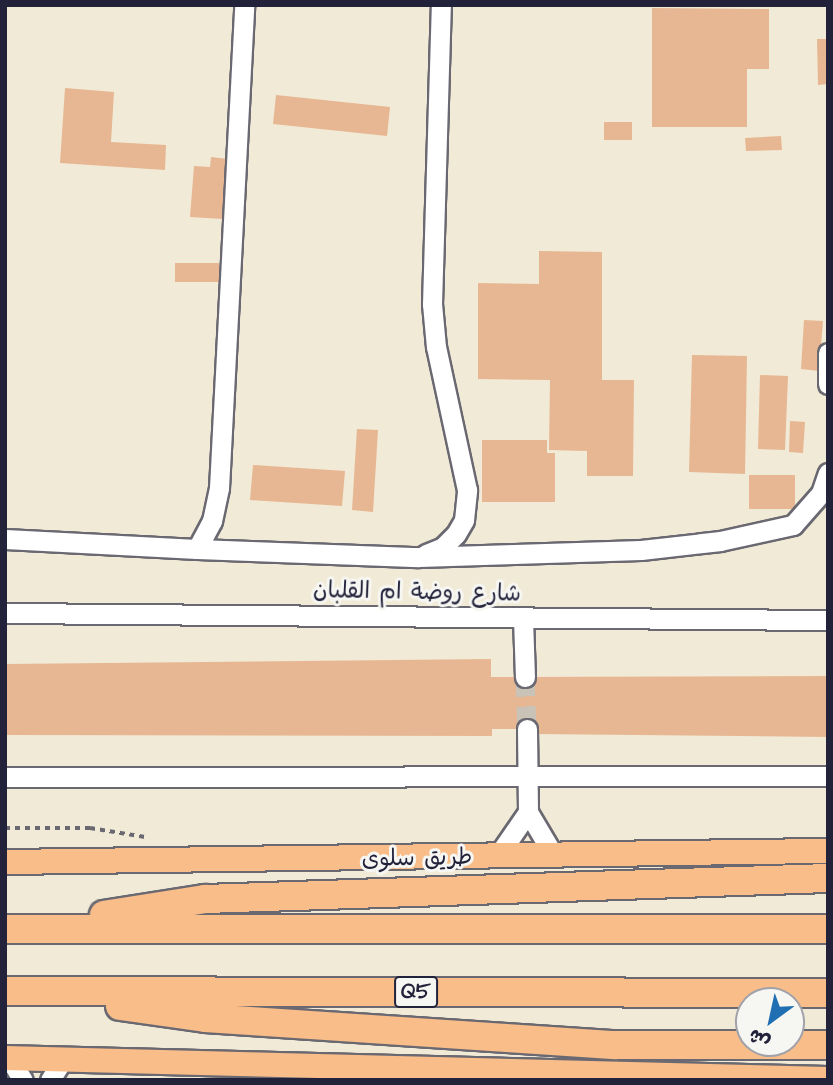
<!DOCTYPE html>
<html>
<head>
<meta charset="utf-8">
<style>
  body { margin:0 }
  #map { position:relative; width:833px; height:1085px; overflow:hidden; background:#f1ead6; font-family:"Architects Daughter","Playpen Sans Arabic",sans-serif }
  div>[style] { position:absolute }
  .building>* { inset:0; background:#e7b793 }
  .minor-tunnel>* { height:19px; margin-top:-9.5px; transform-origin:0; background:repeating-linear-gradient(90deg,#c8c2b7 0 19px,transparent 0 29px) }
  .path>* { height:3.5px; margin-top:-1.75px; transform-origin:0; background:repeating-linear-gradient(90deg,#6a6871 0 5px,transparent 0 10px) }
  .roads { filter:drop-shadow(2px 0 #6a6871) drop-shadow(-2px 0 #6a6871) drop-shadow(0 2px #6a6871) drop-shadow(0 -2px #6a6871) }
  .minor>* { height:19px; margin:-9.5px; padding:0 9.5px; transform-origin:9.5px; border-radius:9.5px; background:#fff }
  .major>* { height:24px; margin:-12px; padding:0 12px; transform-origin:12px; border-radius:12px; background:#f8bd89 }
  .highway>* { height:28px; margin:-14px; padding:0 14px; transform-origin:14px; border-radius:14px; background:#f8bd89 }
  span { translate:-50% -50%; white-space:nowrap; text-align:center; line-height:1.15; -webkit-text-stroke:6px #f6f6f2; paint-order:stroke }
  .shield-label span { padding:2px 5px; background:#f6f6f2; border:2px solid; border-radius:5px; -webkit-text-stroke-width:0 }
  .shield-label { font-size:21px; color:#22223b; font-weight:700 }
  .street-label { font-size:23px; color:#22223b }
  .frame { position:absolute; inset:0; border:7px solid #22223b; pointer-events:none }
  .north { position:absolute; left:735px; top:987px; width:70px; height:70px; box-sizing:border-box; background:#f6f6f2; border:2px solid #a1a1a9; border-radius:50%; rotate:213deg; font-size:19px; font-weight:700; line-height:28px; text-align:center; color:#22223b }
  .north::after { content:''; display:block; margin:auto; width:24px; height:32px; background:#1f6fb2; clip-path:polygon(50% 0,100% 100%,50% 72%,0 100%) }
</style>
</head>
<body>
<div id="map">
  <div class="building">
    <div style="clip-path:polygon(652px 8px,769px 9px,769px 69px,747px 69px,747px 127px,652px 127px)"></div>
    <div style="clip-path:polygon(817px 39px,828px 39px,828px 84px,818px 85px)"></div>
    <div style="clip-path:polygon(65px 88px,114px 92px,111px 142px,166px 145px,165px 170px,60px 163px)"></div>
    <div style="clip-path:polygon(276px 95px,390px 107px,387px 136px,273px 124px)"></div>
    <div style="clip-path:polygon(604px 122px,632px 122px,632px 140px,604px 140px)"></div>
    <div style="clip-path:polygon(781px 136px,782px 150px,746px 151px,745px 138px)"></div>
    <div style="clip-path:polygon(211px 157px,228px 159px,223px 219px,190px 217px,194px 166px,210px 167px)"></div>
    <div style="clip-path:polygon(539px 251px,602px 252px,602px 380px,634px 380px,633px 476px,587px 476px,587px 451px,549px 450px,550px 380px,478px 379px,478px 283px,539px 284px)"></div>
    <div style="clip-path:polygon(175px 263px,219px 263px,219px 282px,175px 282px)"></div>
    <div style="clip-path:polygon(804px 320px,823px 321px,819px 371px,801px 369px)"></div>
    <div style="clip-path:polygon(692px 355px,747px 356px,745px 474px,689px 472px)"></div>
    <div style="clip-path:polygon(760px 375px,788px 376px,785px 450px,758px 449px)"></div>
    <div style="clip-path:polygon(790px 421px,805px 422px,803px 453px,789px 452px)"></div>
    <div style="clip-path:polygon(357px 429px,378px 430px,373px 512px,352px 510px)"></div>
    <div style="clip-path:polygon(482px 440px,547px 440px,547px 453px,555px 453px,555px 502px,482px 502px)"></div>
    <div style="clip-path:polygon(253px 465px,345px 471px,342px 506px,250px 500px)"></div>
    <div style="clip-path:polygon(749px 475px,795px 475px,795px 509px,749px 509px)"></div>
    <div style="clip-path:polygon(491px 659px,491px 677px,828px 676px,828px 737px,535px 734px,527px 729px,492px 729px,492px 736px,5px 735px,5px 664px)"></div>
  </div>
  <div class="minor-tunnel">
    <div style="left:525px;top:677px;width:52px;rotate:87.8deg"></div>
  </div>
  <div class="path">
    <div style="left:5px;top:828px;width:85px"></div>
    <div style="left:90px;top:828px;width:56px;rotate:9.3deg"></div>
  </div>
  <div class="roads">
    <div class="minor">
      <div style="left:828px;top:353px;width:31px;rotate:90deg"></div>
      <div style="left:5px;top:539px;width:192px;rotate:3deg"></div>
      <div style="left:197px;top:549px;width:32px;rotate:-62deg"></div>
      <div style="left:212px;top:521px;width:34px;rotate:-78deg"></div>
      <div style="left:219px;top:488px;width:484px;rotate:-87deg"></div>
      <div style="left:197px;top:549px;width:222px;rotate:2.1deg"></div>
      <div style="left:419px;top:557px;width:222px;rotate:-1.8deg"></div>
      <div style="left:641px;top:550px;width:80px;rotate:-6.5deg"></div>
      <div style="left:720px;top:541px;width:75px;rotate:-12.4deg"></div>
      <div style="left:793px;top:525px;width:43px;rotate:-48.8deg"></div>
      <div style="left:821px;top:493px;width:21px;rotate:-71deg"></div>
      <div style="left:426px;top:554px;width:18px;rotate:-22deg"></div>
      <div style="left:443px;top:547px;width:18px;rotate:-45deg"></div>
      <div style="left:456px;top:534px;width:16px;rotate:-60deg"></div>
      <div style="left:464px;top:520px;width:30px;rotate:-84deg"></div>
      <div style="left:467px;top:490px;width:146px;rotate:-102.2deg"></div>
      <div style="left:436px;top:347px;width:43px;rotate:-95.3deg"></div>
      <div style="left:432px;top:304px;width:299px;rotate:-88.3deg"></div>
      <div style="left:5px;top:613px;width:823px;rotate:0.49deg"></div>
      <div style="left:523px;top:618px;width:59px;rotate:88.1deg"></div>
      <div style="left:527px;top:729px;width:83px;rotate:89.3deg"></div>
      <div style="left:528px;top:812px;width:51px;rotate:59.4deg"></div>
      <div style="left:5px;top:777px;width:823px;rotate:-0.07deg"></div>
      <div style="left:497px;top:857px;width:55px;rotate:-55.4deg"></div>
      <div style="left:9px;top:1058px;width:26px;rotate:58deg"></div>
      <div style="left:50px;top:1080px;width:26px;rotate:-58deg"></div>
    </div>
    <div class="major">
      <div style="left:5px;top:862px;width:823px;rotate:-0.77deg"></div>
      <div style="left:5px;top:1058px;width:823px;rotate:1.46deg"></div>
    </div>
    <div class="highway">
      <div style="left:104px;top:915px;width:102px;rotate:-9deg"></div>
      <div style="left:205px;top:899px;width:623px;rotate:-1.93deg"></div>
      <div style="left:5px;top:929px;width:823px"></div>
      <div style="left:5px;top:991px;width:823px;rotate:0.14deg"></div>
      <div style="left:120px;top:1006px;width:86px;rotate:8deg"></div>
      <div style="left:205px;top:1018px;width:412px;rotate:3.8deg"></div>
      <div style="left:616px;top:1045px;width:212px"></div>
    </div>
  </div>
  <div class="shield-label">
    <span style="left:416px;top:992px">Q5</span>
  </div>
  <div class="street-label">
    <span style="left:417px;top:592px;rotate:1deg">شارع روضة ام القلبان</span>
    <span style="left:417px;top:858px;rotate:-1deg">طريق سلوى</span>
  </div>
  <div class="frame"></div>
  <div class="north">ش</div>
</div>
</body>
</html>
